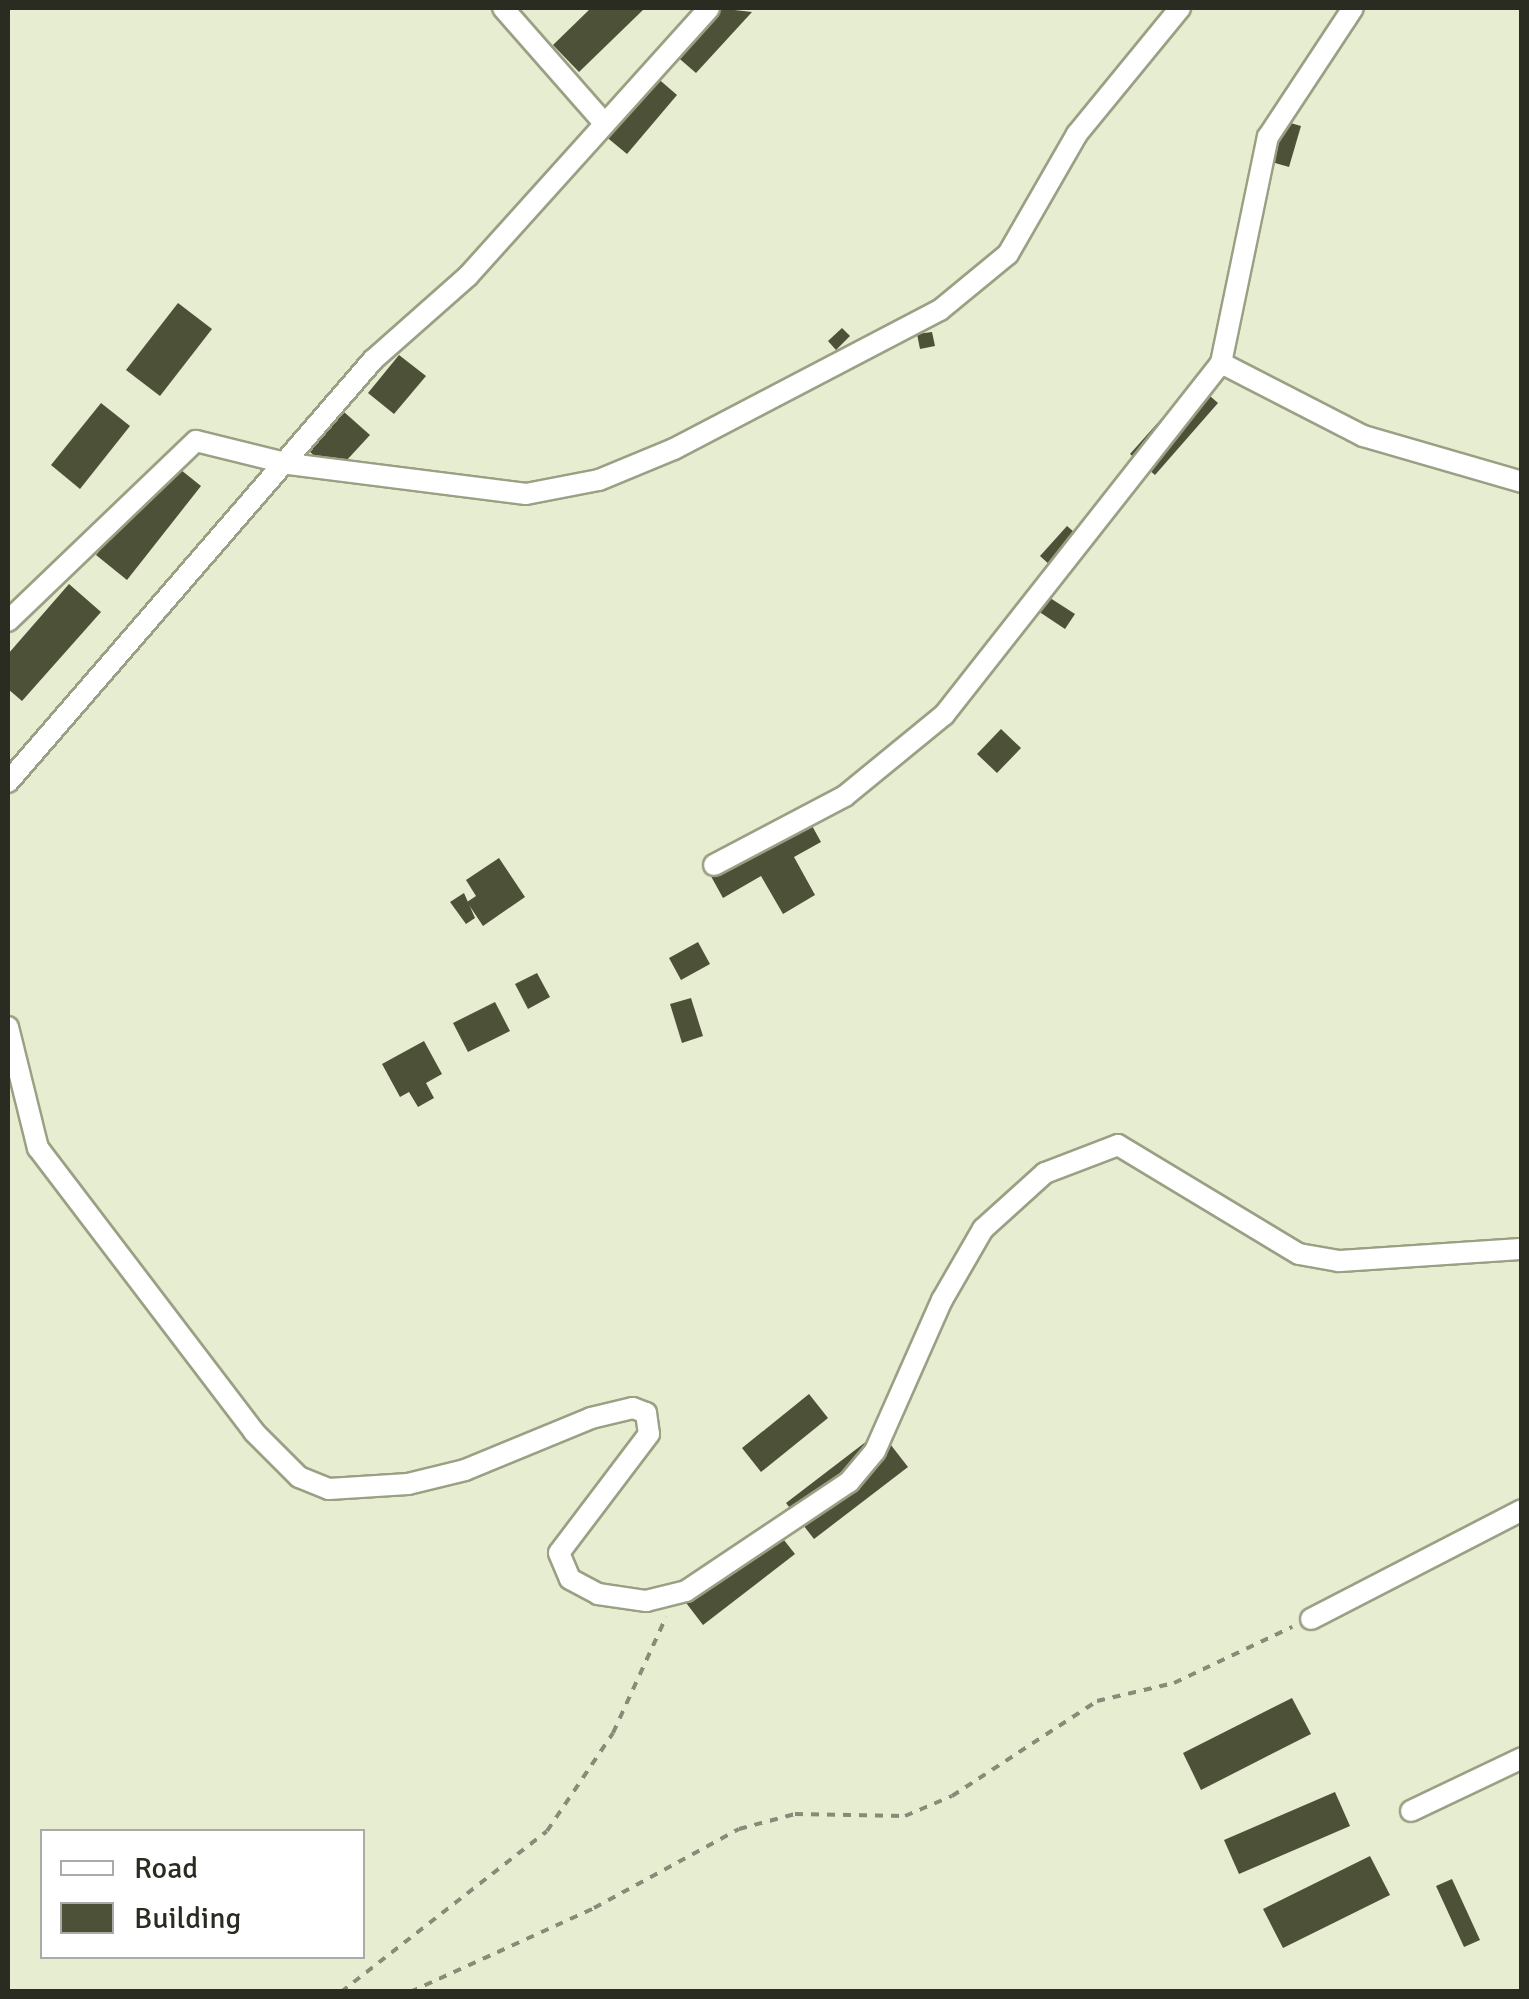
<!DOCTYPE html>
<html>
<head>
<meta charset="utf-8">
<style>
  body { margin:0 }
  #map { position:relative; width:1529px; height:1999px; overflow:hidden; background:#e7edd0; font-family:Signika,sans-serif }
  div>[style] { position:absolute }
  .building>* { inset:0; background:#4c5138 }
  .path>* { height:4px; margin-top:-2px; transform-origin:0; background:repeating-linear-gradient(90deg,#878b77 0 8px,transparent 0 16px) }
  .roads { filter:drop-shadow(2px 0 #9aa084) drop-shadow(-2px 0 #9aa084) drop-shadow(0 2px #9aa084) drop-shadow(0 -2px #9aa084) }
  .minor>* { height:20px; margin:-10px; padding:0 10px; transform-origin:10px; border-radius:10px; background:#fff }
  span { translate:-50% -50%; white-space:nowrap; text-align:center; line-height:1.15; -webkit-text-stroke:10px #fff; paint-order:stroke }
  .frame { position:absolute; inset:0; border:10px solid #2a2c21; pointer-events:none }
  .legend { position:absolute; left:40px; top:1829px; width:325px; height:130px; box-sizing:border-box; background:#fff; border:2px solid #aaaba6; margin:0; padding:12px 18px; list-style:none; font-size:30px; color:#2a2c21 }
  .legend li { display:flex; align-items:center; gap:20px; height:50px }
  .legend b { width:50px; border:2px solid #aaaba6 }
</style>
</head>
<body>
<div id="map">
  <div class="building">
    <div style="clip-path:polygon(591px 8px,644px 9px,579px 72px,553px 45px)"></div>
    <div style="clip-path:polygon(717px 8px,752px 12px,696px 73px,674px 54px)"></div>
    <div style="clip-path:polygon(655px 76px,677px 95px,627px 154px,604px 135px)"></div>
    <div style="clip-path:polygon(1273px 118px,1301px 126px,1289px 167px,1261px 159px)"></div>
    <div style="clip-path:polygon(178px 303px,212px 329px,160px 396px,126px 370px)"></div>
    <div style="clip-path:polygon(842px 328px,850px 336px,836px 350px,828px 341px)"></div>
    <div style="clip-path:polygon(932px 332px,935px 346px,920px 349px,917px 334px)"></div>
    <div style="clip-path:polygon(399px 355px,426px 376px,394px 414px,368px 393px)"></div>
    <div style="clip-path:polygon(1194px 382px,1218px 403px,1155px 475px,1130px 454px)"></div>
    <div style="clip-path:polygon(101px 403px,130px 426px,80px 489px,51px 465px)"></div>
    <div style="clip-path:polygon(344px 412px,370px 435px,334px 474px,308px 450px)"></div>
    <div style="clip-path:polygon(171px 462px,201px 486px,127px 580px,96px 555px)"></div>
    <div style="clip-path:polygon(1067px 526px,1088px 544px,1061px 575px,1040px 556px)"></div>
    <div style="clip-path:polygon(69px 584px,101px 612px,22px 701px,8px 689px,8px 654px)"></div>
    <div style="clip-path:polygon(1047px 596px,1075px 614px,1065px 629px,1038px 611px)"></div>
    <div style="clip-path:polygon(1001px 729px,1021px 748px,997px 773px,977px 754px)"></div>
    <div style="clip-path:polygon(805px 813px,821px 842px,794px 857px,815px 895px,783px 914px,761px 876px,723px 898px,707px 869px)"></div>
    <div style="clip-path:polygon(499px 858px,525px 897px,483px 926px,467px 902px,476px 896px,466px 880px)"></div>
    <div style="clip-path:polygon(464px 893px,475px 918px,466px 924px,450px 902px)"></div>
    <div style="clip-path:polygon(698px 942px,710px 964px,681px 980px,669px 958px)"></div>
    <div style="clip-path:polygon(537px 973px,550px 997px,528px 1009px,515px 984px)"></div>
    <div style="clip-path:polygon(691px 998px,703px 1036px,682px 1043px,670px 1004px)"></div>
    <div style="clip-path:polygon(495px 1002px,510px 1031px,468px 1052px,453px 1023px)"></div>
    <div style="clip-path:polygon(424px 1041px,442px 1074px,426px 1083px,434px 1098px,418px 1107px,409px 1092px,400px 1097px,382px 1064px)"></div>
    <div style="clip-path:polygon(809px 1394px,828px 1418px,761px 1472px,742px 1448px)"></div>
    <div style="clip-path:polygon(880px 1431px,908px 1467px,814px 1539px,786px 1503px)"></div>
    <div style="clip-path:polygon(769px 1521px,795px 1554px,703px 1625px,677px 1591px)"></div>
    <div style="clip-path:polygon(1292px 1698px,1311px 1734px,1201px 1790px,1183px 1753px)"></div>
    <div style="clip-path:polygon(1335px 1792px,1350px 1826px,1239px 1874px,1224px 1840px)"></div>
    <div style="clip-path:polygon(1370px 1856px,1390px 1895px,1283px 1948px,1263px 1909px)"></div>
    <div style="clip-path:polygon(1452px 1879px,1480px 1940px,1464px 1947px,1436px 1886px)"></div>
  </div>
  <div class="path">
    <div style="left:341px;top:1992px;width:261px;rotate:-38deg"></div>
    <div style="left:547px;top:1831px;width:118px;rotate:-56deg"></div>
    <div style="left:613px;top:1733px;width:128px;rotate:-65.4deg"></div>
    <div style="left:410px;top:1992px;width:202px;rotate:-24.5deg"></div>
    <div style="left:594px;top:1908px;width:165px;rotate:-28.6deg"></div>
    <div style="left:739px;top:1829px;width:58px;rotate:-15deg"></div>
    <div style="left:795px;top:1814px;width:110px;rotate:1deg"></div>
    <div style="left:905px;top:1816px;width:51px;rotate:-23.1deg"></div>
    <div style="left:952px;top:1796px;width:173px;rotate:-33.2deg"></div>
    <div style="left:1097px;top:1701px;width:79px;rotate:-13.2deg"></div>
    <div style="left:1174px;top:1683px;width:131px;rotate:-25.4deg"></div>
  </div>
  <div class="roads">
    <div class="minor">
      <div style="left:503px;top:8px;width:153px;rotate:48.7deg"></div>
      <div style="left:1221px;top:363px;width:160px;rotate:27.2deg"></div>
      <div style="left:1363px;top:436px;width:166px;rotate:16.1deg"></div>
      <div style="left:8px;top:621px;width:260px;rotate:-43.8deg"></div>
      <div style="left:196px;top:441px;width:96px;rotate:13.9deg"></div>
      <div style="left:289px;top:464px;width:239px;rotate:7.2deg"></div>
      <div style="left:526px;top:494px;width:74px;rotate:-10.9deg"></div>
      <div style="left:599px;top:480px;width:81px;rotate:-22.5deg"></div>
      <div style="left:674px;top:449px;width:300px;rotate:-27.6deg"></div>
      <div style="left:940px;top:310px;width:88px;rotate:-39.5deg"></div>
      <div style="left:1008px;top:254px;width:138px;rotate:-60.1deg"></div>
      <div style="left:1077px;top:134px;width:163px;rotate:-50.7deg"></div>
      <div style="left:8px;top:782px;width:558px;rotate:-49.14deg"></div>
      <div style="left:373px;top:360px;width:127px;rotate:-41.5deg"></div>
      <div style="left:468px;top:276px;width:360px;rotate:-48deg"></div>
      <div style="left:714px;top:865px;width:148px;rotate:-27.8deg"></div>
      <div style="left:845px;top:796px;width:128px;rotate:-39.3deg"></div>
      <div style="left:944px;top:715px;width:448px;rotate:-51.8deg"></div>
      <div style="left:1221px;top:363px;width:231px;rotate:-78.3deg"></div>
      <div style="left:1268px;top:137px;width:154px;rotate:-56.6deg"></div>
      <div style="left:8px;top:1027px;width:125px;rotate:76.1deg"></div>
      <div style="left:38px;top:1148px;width:357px;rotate:52.7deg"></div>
      <div style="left:254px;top:1432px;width:64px;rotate:45deg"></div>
      <div style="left:299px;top:1477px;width:32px;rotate:22deg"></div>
      <div style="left:329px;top:1489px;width:79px;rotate:-3.6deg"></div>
      <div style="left:408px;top:1484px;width:59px;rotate:-13.8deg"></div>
      <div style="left:465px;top:1470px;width:136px;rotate:-22.4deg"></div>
      <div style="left:591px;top:1418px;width:43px;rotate:-13.4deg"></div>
      <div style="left:633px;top:1408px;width:14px;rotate:21deg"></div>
      <div style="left:646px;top:1413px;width:21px;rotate:82deg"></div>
      <div style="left:649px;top:1434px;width:149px;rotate:127.1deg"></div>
      <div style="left:559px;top:1553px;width:28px;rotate:67deg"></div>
      <div style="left:570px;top:1579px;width:32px;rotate:28deg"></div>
      <div style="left:598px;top:1594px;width:49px;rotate:8.3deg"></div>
      <div style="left:646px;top:1601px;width:41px;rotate:-14deg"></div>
      <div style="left:686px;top:1591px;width:196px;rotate:-33.8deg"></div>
      <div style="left:849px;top:1482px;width:40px;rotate:-50deg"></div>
      <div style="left:875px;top:1451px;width:165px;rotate:-66.1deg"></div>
      <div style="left:942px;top:1300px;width:82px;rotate:-60deg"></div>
      <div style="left:983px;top:1229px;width:84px;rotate:-42.1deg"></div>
      <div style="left:1045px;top:1173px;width:78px;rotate:-21deg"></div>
      <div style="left:1118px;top:1145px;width:211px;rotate:31.1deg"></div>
      <div style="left:1299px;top:1254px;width:41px;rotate:9.9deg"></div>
      <div style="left:1339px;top:1261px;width:183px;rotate:-3.8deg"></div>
      <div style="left:1311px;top:1619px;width:237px;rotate:-27.3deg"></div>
      <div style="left:1411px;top:1811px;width:123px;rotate:-25.5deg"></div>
    </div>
  </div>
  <div class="frame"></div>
  <ul class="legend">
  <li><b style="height:12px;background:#fff"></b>Road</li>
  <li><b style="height:28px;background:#4c5138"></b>Building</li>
  </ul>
</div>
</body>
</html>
